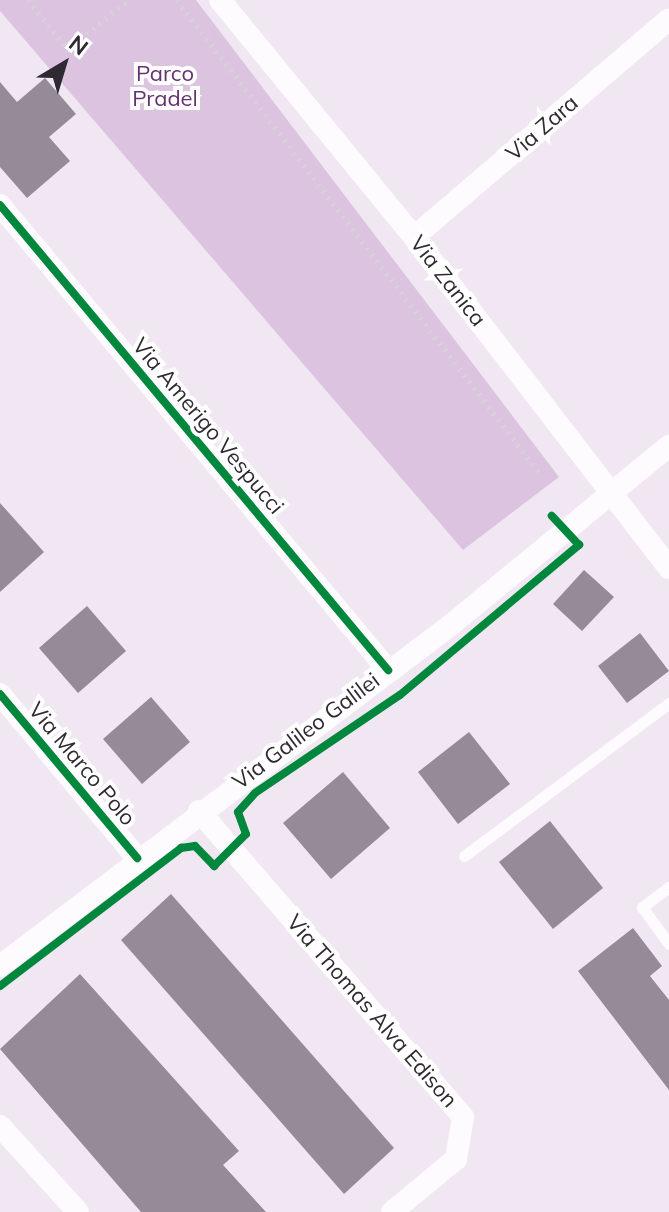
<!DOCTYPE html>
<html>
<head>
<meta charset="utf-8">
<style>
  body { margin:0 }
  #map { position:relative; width:669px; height:1212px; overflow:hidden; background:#f0e7f2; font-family:Mulish,sans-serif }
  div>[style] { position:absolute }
  .green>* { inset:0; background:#dcc4e1 }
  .building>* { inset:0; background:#958a97 }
  .path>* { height:5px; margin-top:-2.5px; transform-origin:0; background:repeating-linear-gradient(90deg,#d6d3d7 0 2px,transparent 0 8px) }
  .service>* { height:11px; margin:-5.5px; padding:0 5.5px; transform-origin:5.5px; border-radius:5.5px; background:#fdfbfd }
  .minor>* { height:22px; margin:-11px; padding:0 11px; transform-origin:11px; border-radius:11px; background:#fdfbfd }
  .cycleway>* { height:8px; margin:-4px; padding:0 4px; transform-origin:4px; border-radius:4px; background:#00873e }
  span { translate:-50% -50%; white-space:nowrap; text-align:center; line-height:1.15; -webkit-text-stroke:8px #fff; paint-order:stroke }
  .park-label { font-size:22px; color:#653271 }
  .street-label { font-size:22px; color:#2f2931 }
  .north { position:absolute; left:24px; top:24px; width:80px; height:80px; -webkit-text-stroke:6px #fff; paint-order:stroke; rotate:38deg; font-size:22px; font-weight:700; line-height:32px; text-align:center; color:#2f2931 }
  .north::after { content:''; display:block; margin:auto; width:28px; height:36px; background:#2f2931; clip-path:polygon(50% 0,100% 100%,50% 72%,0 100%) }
</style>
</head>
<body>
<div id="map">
  <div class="green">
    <div style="clip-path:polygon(0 0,196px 0,559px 477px,463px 550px,0 11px)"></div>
  </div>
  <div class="building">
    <div style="clip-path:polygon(45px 78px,76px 114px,49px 137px,70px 161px,27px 198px,0 167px,0 82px,17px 102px)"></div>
    <div style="clip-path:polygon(0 503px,44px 552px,0 592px)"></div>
    <div style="clip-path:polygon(584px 570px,614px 597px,582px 631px,553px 604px)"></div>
    <div style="clip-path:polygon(87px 606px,126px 651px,78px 693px,39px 648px)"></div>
    <div style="clip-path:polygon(640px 633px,669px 671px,627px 703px,598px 666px)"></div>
    <div style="clip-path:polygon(151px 697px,190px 742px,142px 784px,103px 739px)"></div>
    <div style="clip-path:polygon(469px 732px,510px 784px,458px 824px,418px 772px)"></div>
    <div style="clip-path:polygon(343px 772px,390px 828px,331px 879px,283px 823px)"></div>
    <div style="clip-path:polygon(550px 821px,603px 888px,553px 929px,499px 862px)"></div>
    <div style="clip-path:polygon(171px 894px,394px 1148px,344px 1194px,121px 940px)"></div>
    <div style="clip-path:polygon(633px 928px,662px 966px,650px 976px,669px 1000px,669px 1090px,578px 971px)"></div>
    <div style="clip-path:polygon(80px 974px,239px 1151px,223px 1165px,266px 1212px,141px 1212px,0 1049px)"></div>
  </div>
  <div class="path">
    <div style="left:28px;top:0;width:63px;rotate:50.8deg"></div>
    <div style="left:68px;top:49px;width:78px;rotate:-38.8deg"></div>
    <div style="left:177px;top:0;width:598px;rotate:52.54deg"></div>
  </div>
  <div class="service">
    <div style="left:464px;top:856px;width:256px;rotate:-36.7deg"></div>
    <div style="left:669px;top:887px;width:34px;rotate:143deg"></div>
    <div style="left:642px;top:907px;width:46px;rotate:53.9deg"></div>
  </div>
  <div class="minor">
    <div style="left:220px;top:0;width:306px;rotate:50.7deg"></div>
    <div style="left:414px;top:237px;width:418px;rotate:52.4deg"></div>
    <div style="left:0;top:205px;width:606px;rotate:50.16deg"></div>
    <div style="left:414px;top:237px;width:335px;rotate:-40.5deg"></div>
    <div style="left:0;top:694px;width:214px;rotate:50.1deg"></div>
    <div style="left:199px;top:811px;width:404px;rotate:49.2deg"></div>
    <div style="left:463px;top:1117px;width:43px;rotate:99.5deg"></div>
    <div style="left:456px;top:1159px;width:83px;rotate:140.4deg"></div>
    <div style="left:0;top:966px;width:567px;rotate:-37.11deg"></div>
    <div style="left:452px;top:624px;width:281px;rotate:-39.4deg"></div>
    <div style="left:0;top:1126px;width:116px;rotate:47.8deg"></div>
  </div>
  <div class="cycleway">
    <div style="left:0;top:205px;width:606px;rotate:50.16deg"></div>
    <div style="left:0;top:694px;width:214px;rotate:50.1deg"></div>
    <div style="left:0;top:986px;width:228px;rotate:-37.3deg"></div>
    <div style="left:181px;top:848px;width:14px;rotate:-8deg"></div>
    <div style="left:195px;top:846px;width:28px;rotate:46deg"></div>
    <div style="left:214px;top:866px;width:45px;rotate:-45deg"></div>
    <div style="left:246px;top:834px;width:23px;rotate:-110deg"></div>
    <div style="left:238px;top:812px;width:25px;rotate:-48deg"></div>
    <div style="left:255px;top:793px;width:175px;rotate:-34.1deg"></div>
    <div style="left:400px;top:695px;width:234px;rotate:-40deg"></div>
    <div style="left:579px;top:545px;width:40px;rotate:-133deg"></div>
  </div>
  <div class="park-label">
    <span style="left:165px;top:86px">Parco<br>Pradel</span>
  </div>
  <div class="street-label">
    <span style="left:542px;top:128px;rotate:-41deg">Via Zara</span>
    <span style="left:448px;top:281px;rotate:52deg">Via Zanica</span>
    <span style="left:208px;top:426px;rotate:50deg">Via Amerigo Vespucci</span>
    <span style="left:306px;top:731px;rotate:-37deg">Via Galileo Galilei</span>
    <span style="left:82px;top:764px;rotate:50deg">Via Marco Polo</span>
    <span style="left:372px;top:1011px;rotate:49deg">Via Thomas Alva Edison</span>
  </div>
  <div class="north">N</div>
</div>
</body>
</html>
